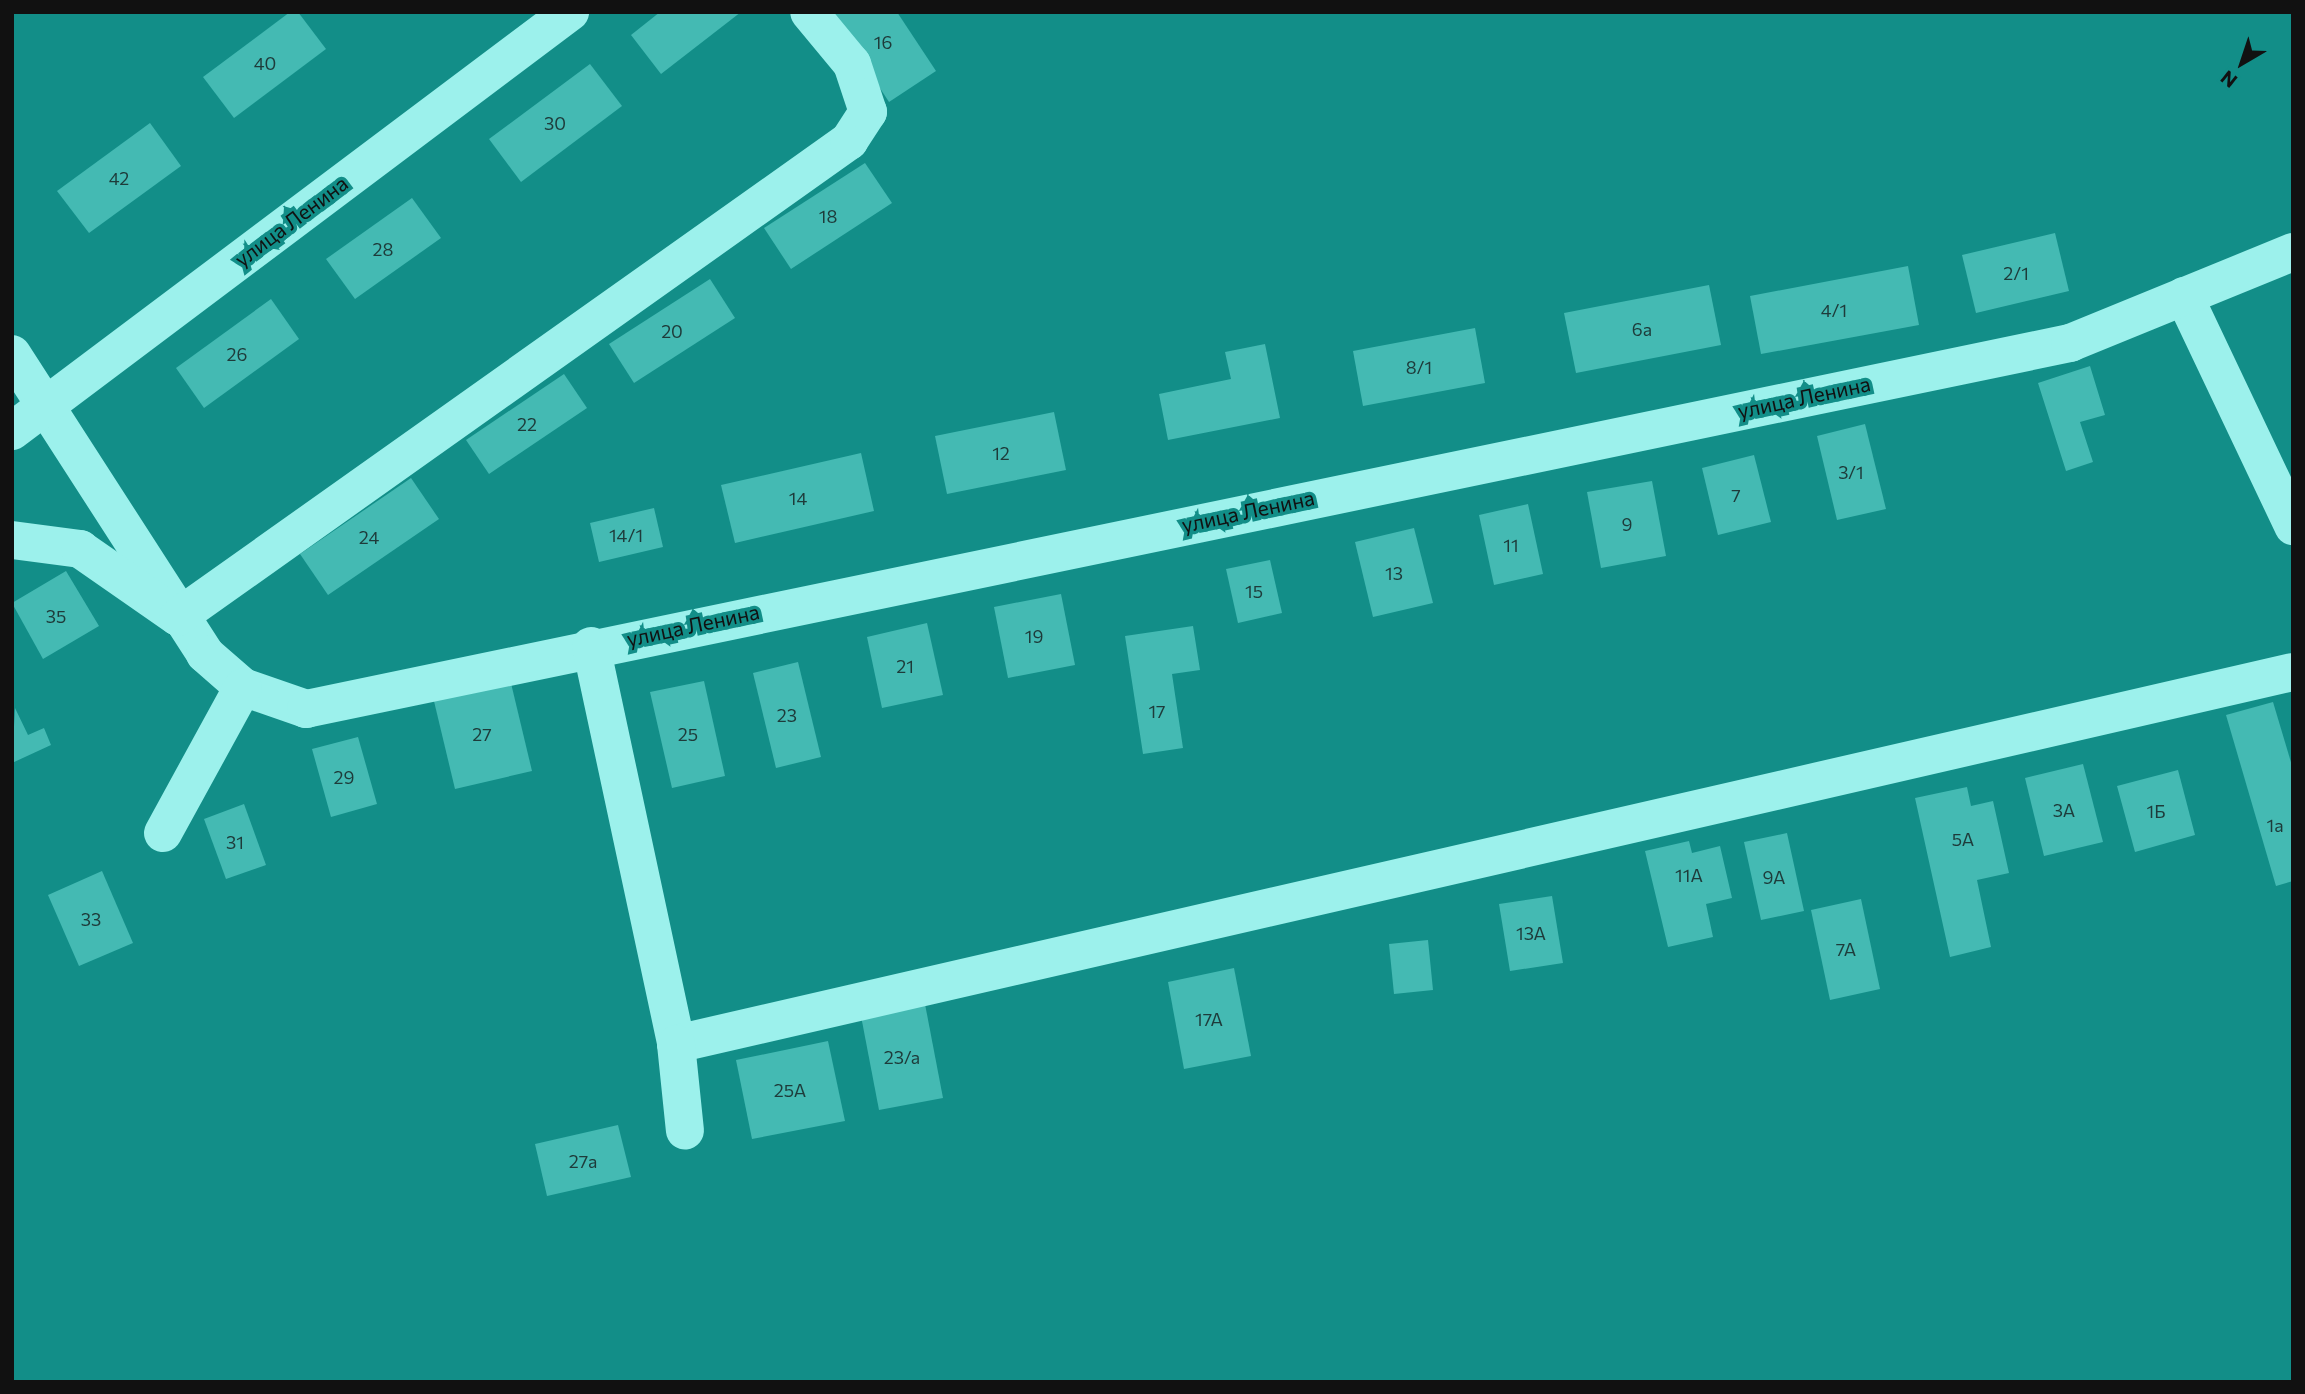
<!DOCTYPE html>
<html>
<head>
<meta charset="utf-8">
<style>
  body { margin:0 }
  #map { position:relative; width:2305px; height:1394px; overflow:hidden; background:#128e88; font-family:Commissioner,sans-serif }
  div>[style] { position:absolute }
  .building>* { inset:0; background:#44bab3 }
  .minor>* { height:38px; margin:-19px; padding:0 19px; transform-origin:19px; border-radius:19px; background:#9cf1ec }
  span { translate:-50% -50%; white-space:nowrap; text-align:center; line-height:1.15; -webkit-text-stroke:7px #128e88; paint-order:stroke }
  .number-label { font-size:18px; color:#1e3b3a }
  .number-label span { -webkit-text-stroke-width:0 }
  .street-label { font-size:21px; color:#111 }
  .frame { position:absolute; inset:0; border:14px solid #111; pointer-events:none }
  .north { position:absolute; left:2207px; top:28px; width:70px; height:70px; -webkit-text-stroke:5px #128e88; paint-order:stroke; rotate:219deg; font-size:19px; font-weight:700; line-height:28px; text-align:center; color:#111 }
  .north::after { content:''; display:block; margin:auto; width:24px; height:32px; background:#111; clip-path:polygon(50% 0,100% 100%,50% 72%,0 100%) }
</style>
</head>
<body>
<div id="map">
  <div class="building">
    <div style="clip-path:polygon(290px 12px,298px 12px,326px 49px,234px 118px,203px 77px)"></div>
    <div style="clip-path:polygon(660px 12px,741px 12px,661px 74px,631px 35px)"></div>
    <div style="clip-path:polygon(830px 12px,897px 12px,936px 71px,889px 102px)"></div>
    <div style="clip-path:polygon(590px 64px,622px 106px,521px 182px,489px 139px)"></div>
    <div style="clip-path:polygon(150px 123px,181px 166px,89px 233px,57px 191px)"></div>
    <div style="clip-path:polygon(865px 163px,892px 203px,791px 269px,764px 228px)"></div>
    <div style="clip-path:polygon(412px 198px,441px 238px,355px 299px,326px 259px)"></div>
    <div style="clip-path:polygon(2055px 233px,2069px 291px,1976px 313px,1962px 255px)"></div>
    <div style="clip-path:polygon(1908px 266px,1919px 325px,1761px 354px,1750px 296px)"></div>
    <div style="clip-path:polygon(710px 279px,735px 318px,634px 383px,609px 344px)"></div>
    <div style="clip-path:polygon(1709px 285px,1721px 345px,1576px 373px,1564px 313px)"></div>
    <div style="clip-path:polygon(271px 299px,299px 339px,204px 408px,176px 368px)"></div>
    <div style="clip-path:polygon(1475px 328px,1485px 383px,1363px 406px,1353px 351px)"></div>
    <div style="clip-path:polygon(1265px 344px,1280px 418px,1168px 440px,1159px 394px,1231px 379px,1225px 352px)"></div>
    <div style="clip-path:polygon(2090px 366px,2105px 415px,2080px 422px,2093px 462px,2066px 471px,2038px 383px)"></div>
    <div style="clip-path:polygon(564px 374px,587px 408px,489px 474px,466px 440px)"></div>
    <div style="clip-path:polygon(1054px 412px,1066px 470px,947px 494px,935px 436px)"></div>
    <div style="clip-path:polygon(1865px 424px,1886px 509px,1837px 520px,1817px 436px)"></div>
    <div style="clip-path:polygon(861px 453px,874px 511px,735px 543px,721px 485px)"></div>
    <div style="clip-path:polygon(1754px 455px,1771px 522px,1718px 535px,1702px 468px)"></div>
    <div style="clip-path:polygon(411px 478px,439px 519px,328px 595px,300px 554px)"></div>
    <div style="clip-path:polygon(1652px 481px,1666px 556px,1601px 568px,1587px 492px)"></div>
    <div style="clip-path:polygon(1528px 504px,1543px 574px,1494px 585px,1479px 515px)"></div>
    <div style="clip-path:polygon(654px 508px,663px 547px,599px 562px,590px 523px)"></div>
    <div style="clip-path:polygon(1414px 528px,1433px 603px,1373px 617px,1355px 542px)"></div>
    <div style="clip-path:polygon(1270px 560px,1282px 613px,1238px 623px,1226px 569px)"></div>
    <div style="clip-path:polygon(66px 571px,99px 626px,43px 659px,12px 603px)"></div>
    <div style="clip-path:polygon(1061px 594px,1075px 665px,1008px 678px,994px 607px)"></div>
    <div style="clip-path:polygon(927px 623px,943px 695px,882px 708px,867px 637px)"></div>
    <div style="clip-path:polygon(1193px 626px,1200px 670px,1172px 674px,1183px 748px,1143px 754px,1125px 636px)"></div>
    <div style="clip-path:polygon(798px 662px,821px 757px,776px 768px,753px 673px)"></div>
    <div style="clip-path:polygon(510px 679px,532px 771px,455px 789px,433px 697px)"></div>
    <div style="clip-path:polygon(704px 681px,725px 776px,672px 788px,650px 692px)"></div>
    <div style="clip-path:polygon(2273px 702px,2293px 769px,2293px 881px,2276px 886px,2226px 715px)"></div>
    <div style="clip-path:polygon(15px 708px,28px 735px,44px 728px,51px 745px,12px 763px)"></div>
    <div style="clip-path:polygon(358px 737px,377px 804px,331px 817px,312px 749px)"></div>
    <div style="clip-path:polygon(2083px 764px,2103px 842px,2044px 856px,2025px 778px)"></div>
    <div style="clip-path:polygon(2178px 770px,2195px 835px,2135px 852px,2117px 786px)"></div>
    <div style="clip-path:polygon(1967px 787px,1971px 806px,1993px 801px,2009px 873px,1977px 880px,1991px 947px,1950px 957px,1915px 798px)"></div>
    <div style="clip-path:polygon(244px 804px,266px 865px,226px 879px,204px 819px)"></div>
    <div style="clip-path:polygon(1787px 833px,1804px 911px,1761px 920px,1744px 842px)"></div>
    <div style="clip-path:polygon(1689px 841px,1692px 853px,1720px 846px,1732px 898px,1706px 904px,1713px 937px,1668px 947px,1645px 851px)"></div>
    <div style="clip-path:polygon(102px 871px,133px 943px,79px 966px,48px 895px)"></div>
    <div style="clip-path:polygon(1552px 896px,1563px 963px,1510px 971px,1499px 904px)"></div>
    <div style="clip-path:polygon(1861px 899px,1880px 989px,1830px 1000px,1811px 910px)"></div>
    <div style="clip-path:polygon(1428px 940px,1433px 990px,1394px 994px,1389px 944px)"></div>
    <div style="clip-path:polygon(1234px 968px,1251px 1056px,1184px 1069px,1168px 982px)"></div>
    <div style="clip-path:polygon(925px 1004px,943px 1098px,879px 1110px,861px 1016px)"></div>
    <div style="clip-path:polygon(828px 1041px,845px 1121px,752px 1139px,736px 1060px)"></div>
    <div style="clip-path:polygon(618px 1125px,631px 1177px,547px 1196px,535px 1144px)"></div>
  </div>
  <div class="minor">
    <div style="left:2184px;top:296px;width:255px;rotate:64.6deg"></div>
    <div style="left:12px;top:354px;width:357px;rotate:57.2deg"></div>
    <div style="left:205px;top:654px;width:50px;rotate:41deg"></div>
    <div style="left:243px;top:687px;width:67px;rotate:19.2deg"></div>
    <div style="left:306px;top:709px;width:1802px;rotate:-11.72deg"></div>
    <div style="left:2070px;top:343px;width:241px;rotate:-22.2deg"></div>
    <div style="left:12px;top:431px;width:698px;rotate:-36.9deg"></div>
    <div style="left:12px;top:540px;width:69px;rotate:7.5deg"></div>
    <div style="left:80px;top:549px;width:119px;rotate:34.8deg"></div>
    <div style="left:178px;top:617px;width:823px;rotate:-35.35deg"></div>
    <div style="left:849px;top:141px;width:35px;rotate:-57deg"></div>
    <div style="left:868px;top:112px;width:51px;rotate:-108.4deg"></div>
    <div style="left:852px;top:64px;width:67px;rotate:-129.6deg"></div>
    <div style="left:591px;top:646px;width:407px;rotate:77.9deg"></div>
    <div style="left:676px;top:1044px;width:1659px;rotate:-12.96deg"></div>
    <div style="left:163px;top:833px;width:166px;rotate:-61.3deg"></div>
    <div style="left:676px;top:1044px;width:87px;rotate:84.1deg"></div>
  </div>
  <div class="number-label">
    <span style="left:883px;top:42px">16</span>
    <span style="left:265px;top:63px">40</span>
    <span style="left:555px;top:123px">30</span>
    <span style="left:119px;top:178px">42</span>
    <span style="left:828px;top:216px">18</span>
    <span style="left:383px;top:249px">28</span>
    <span style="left:2016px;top:273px">2/1</span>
    <span style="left:1834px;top:310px">4/1</span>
    <span style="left:1642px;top:329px">6а</span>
    <span style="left:672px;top:331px">20</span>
    <span style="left:237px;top:354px">26</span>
    <span style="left:1419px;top:367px">8/1</span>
    <span style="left:527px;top:424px">22</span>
    <span style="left:1001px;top:453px">12</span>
    <span style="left:1851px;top:472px">3/1</span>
    <span style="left:1736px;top:495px">7</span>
    <span style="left:798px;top:498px">14</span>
    <span style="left:1627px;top:524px">9</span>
    <span style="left:626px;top:535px">14/1</span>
    <span style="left:369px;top:537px">24</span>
    <span style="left:1511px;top:545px">11</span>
    <span style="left:1394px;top:573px">13</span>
    <span style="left:1254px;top:591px">15</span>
    <span style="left:56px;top:616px">35</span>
    <span style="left:1034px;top:636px">19</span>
    <span style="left:905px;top:666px">21</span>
    <span style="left:1157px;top:711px">17</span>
    <span style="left:787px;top:715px">23</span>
    <span style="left:482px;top:734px">27</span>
    <span style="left:688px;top:734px">25</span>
    <span style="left:344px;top:777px">29</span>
    <span style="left:2064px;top:810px">3А</span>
    <span style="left:2156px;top:811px">1Б</span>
    <span style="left:2275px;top:825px">1а</span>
    <span style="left:1963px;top:839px">5А</span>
    <span style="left:235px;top:842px">31</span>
    <span style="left:1689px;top:875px">11А</span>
    <span style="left:1774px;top:877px">9А</span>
    <span style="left:91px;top:919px">33</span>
    <span style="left:1531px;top:933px">13А</span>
    <span style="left:1846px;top:949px">7А</span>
    <span style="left:1209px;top:1019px">17А</span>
    <span style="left:902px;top:1057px">23/а</span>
    <span style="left:790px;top:1090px">25А</span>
    <span style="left:583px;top:1161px">27а</span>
  </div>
  <div class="street-label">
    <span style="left:291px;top:221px;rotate:-37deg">улица Ленина</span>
    <span style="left:1804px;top:397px;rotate:-12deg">улица Ленина</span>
    <span style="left:1248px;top:511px;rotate:-12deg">улица Ленина</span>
    <span style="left:693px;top:625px;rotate:-12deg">улица Ленина</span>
  </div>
  <div class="frame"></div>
  <div class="north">N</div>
</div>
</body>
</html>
